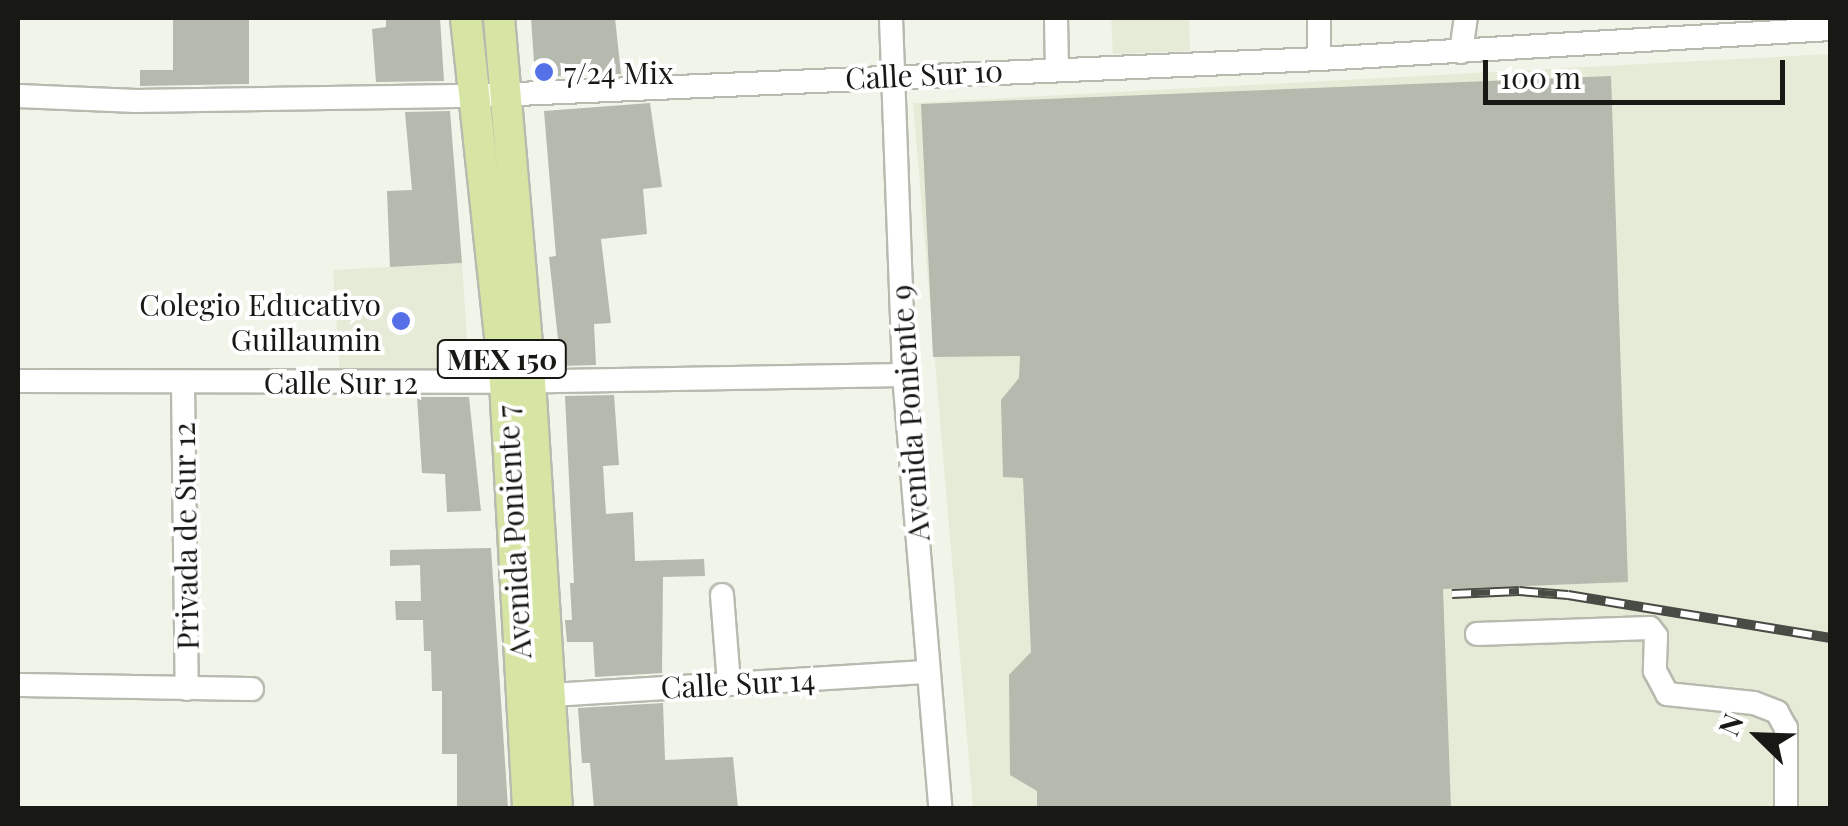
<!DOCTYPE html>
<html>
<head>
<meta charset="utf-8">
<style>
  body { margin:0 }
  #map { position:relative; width:1848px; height:826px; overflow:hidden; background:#f1f4e8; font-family:"Playfair Display",serif }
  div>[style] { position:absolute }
  .built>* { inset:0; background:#e6ebd8 }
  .building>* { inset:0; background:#b5b9ae }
  .roads { filter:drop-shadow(2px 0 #b7bbaf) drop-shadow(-2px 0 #b7bbaf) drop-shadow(0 2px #b7bbaf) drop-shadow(0 -2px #b7bbaf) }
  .minor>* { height:22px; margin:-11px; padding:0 11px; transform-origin:11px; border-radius:11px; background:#fff }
  .major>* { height:30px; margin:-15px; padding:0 15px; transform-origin:15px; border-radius:15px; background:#d6e5a4 }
  .rail>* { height:10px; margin-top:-5px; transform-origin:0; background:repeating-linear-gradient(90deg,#fff 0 19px,#494b45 0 38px); box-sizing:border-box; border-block:2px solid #494b45 }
  .dots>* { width:28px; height:28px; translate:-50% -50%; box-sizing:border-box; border:5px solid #fff; border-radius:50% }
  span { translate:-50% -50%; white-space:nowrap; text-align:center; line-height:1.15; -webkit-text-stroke:8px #fff; paint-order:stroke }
  .shield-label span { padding:2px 8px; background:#fff; border:2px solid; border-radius:8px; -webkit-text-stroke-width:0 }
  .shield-label { font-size:28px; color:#181915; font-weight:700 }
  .poi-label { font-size:30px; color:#181915 }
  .left { translate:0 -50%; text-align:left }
  .right { translate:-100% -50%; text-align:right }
  .street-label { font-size:30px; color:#181915 }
  .frame { position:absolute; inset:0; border:20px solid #181915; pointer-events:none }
  .north { position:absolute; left:1708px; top:686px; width:100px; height:100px; -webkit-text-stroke:8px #fff; paint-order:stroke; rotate:293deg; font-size:28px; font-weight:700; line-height:40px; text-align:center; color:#181915 }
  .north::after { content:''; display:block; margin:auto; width:35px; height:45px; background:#181915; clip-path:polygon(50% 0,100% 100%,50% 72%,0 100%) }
  .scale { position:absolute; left:1483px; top:60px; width:302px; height:45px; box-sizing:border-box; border:5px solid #181915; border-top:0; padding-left:12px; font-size:30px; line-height:35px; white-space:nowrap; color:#181915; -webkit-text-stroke:8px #fff; paint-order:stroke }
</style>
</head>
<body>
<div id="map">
  <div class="built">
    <div style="clip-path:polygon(1111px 18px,1189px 18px,1190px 51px,1113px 54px)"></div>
    <div style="clip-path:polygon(1830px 54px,1830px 808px,973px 808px,913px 103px)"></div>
    <div style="clip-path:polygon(462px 263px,469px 372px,340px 376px,333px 270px)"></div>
  </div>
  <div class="building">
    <div style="clip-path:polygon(173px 18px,249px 18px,249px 84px,140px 86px,140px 70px,173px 70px)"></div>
    <div style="clip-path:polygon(386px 18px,440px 18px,444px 81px,376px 82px,372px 29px,386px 27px)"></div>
    <div style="clip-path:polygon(531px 18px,615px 18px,621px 74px,535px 77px)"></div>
    <div style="clip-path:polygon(1611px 76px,1628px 582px,1443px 589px,1451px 808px,1037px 808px,1037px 791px,1010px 775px,1009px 675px,1031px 652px,1023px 478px,1003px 477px,1001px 400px,1019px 378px,1020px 356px,933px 357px,921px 104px)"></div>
    <div style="clip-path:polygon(650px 103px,662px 187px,643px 189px,647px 234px,601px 239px,611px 323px,594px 324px,596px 365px,561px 366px,549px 257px,556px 256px,544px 111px)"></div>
    <div style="clip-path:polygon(450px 111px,462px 263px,390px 267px,387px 191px,412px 190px,405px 112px)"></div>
    <div style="clip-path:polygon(614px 395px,619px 465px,603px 466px,606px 514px,633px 512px,635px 561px,704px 559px,705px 576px,663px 577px,662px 673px,595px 677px,593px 642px,567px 642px,565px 620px,572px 620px,570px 583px,574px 583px,565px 396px)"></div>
    <div style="clip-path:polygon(417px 397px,469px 397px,481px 511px,447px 512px,445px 474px,422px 473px)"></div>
    <div style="clip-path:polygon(491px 548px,508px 808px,457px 808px,457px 754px,442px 754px,442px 691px,432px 691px,431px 651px,424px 651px,423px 620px,396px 620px,395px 601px,421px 601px,420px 565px,390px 566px,390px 550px)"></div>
    <div style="clip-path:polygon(663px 703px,665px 760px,733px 757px,738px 808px,594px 808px,590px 763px,582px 763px,578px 708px)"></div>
  </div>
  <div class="roads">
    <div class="minor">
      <div style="left:891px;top:18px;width:357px;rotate:87.9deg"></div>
      <div style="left:904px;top:375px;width:434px;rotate:85.2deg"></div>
      <div style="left:1056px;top:18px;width:50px;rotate:88.9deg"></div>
      <div style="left:1461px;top:52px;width:34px;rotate:-82deg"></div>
      <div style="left:1319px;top:59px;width:41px;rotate:-90deg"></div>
      <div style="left:18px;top:96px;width:118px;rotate:2.4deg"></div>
      <div style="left:136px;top:101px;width:336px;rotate:-0.9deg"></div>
      <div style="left:472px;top:96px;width:848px;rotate:-2.5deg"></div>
      <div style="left:1319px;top:59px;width:512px;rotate:-3.36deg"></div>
      <div style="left:18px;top:381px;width:487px;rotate:0.1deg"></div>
      <div style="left:505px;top:382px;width:399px;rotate:-1deg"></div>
      <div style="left:183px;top:383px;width:306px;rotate:89.3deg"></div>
      <div style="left:722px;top:595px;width:89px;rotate:85.5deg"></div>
      <div style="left:1477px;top:634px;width:173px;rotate:-2deg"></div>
      <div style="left:1650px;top:628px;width:10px;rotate:53deg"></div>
      <div style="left:1656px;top:636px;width:35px;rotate:92deg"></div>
      <div style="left:1655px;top:671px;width:26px;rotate:62deg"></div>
      <div style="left:1667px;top:694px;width:87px;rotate:5.9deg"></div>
      <div style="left:1754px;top:703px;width:25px;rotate:21deg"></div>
      <div style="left:1777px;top:712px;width:18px;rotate:61deg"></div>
      <div style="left:1786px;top:728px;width:80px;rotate:90deg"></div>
      <div style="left:18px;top:685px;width:234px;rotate:1deg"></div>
      <div style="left:550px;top:695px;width:377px;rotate:-3.5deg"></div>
    </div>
    <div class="major">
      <div style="left:466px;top:18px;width:366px;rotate:83.9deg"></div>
      <div style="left:505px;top:382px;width:427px;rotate:86.9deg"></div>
      <div style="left:499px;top:18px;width:364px;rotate:85.1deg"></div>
      <div style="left:530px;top:381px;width:428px;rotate:86.4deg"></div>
    </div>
  </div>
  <div class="rail">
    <div style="left:1452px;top:594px;width:67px;rotate:-2.6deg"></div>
    <div style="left:1519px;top:591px;width:49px;rotate:4.7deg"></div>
    <div style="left:1568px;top:595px;width:266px;rotate:9.3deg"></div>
  </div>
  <div class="dots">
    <div style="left:544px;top:72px;background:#5671e7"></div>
    <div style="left:401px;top:321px;background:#5671e7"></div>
  </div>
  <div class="shield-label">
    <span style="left:502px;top:359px">MEX 150</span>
  </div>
  <div class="poi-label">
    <span class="left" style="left:564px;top:72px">7/24 Mix</span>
    <span class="right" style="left:381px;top:321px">Colegio Educativo<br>Guillaumin</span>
  </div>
  <div class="street-label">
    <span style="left:924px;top:74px;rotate:-3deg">Calle Sur 10</span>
    <span style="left:341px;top:382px">Calle Sur 12</span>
    <span style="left:909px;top:413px;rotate:-94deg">Avenida Poniente 9</span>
    <span style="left:513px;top:532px;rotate:-93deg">Avenida Poniente 7</span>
    <span style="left:185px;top:536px;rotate:-91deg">Privada de Sur 12</span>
    <span style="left:738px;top:683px;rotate:-3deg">Calle Sur 14</span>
  </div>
  <div class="frame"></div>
  <div class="north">N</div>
  <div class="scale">100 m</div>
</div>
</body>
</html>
